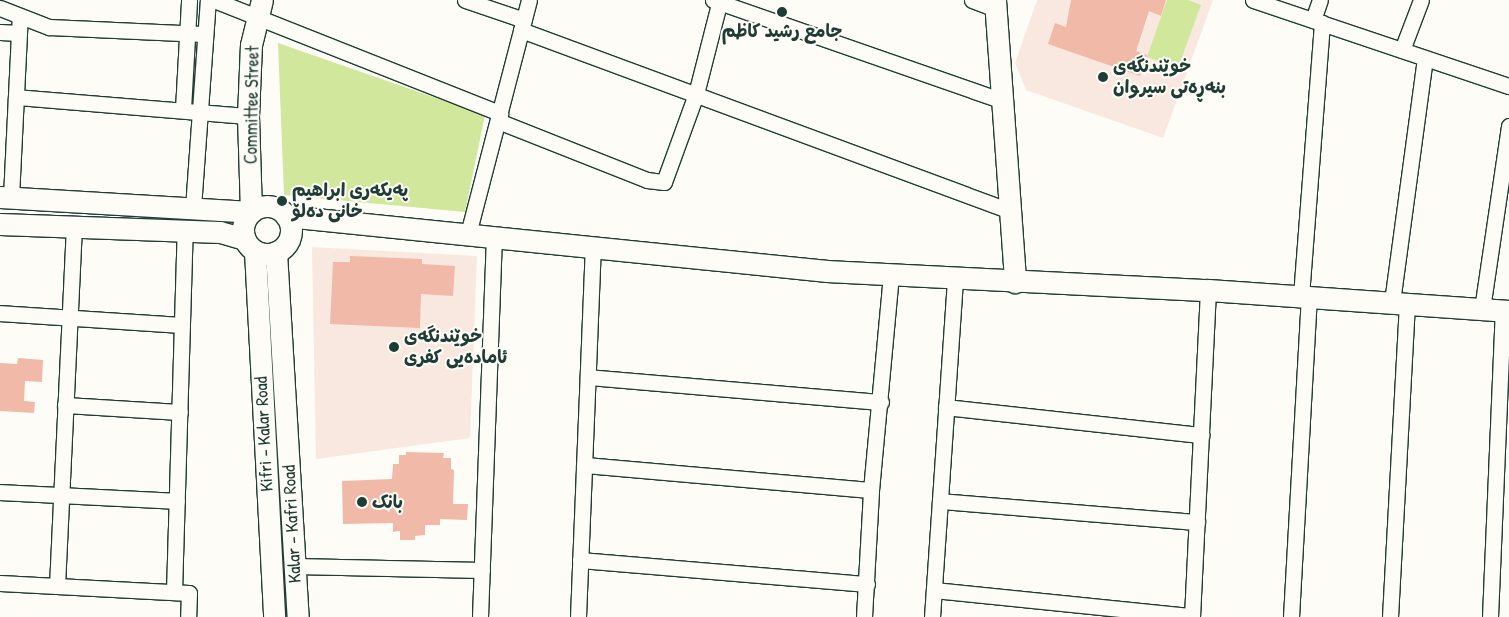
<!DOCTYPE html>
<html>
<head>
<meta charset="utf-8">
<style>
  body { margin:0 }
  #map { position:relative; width:1509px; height:617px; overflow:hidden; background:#fdfcf7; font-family:"Patrick Hand","Playpen Sans Arabic",sans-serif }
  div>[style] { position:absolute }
  .built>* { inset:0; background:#f9e8df }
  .green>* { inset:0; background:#d0e79c }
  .building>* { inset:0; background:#f1b9a7 }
  .roads { filter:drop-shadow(1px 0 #1f3d34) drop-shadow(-1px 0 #1f3d34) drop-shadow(0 1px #1f3d34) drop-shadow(0 -1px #1f3d34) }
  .street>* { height:15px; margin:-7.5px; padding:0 7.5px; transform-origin:7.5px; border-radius:7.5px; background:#fdfcf7 }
  .secondary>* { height:21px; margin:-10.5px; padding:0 10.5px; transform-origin:10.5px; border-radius:10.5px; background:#fdfcf7 }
  .secondary>.ring { margin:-10.5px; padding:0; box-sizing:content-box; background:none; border:21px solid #fdfcf7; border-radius:50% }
  .dots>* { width:14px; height:14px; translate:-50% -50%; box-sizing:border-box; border:2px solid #fdfcf7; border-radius:50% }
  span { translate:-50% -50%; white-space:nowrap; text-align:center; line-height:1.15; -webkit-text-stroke:4px #fdfcf7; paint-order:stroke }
  .poi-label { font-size:18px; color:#1f3d34; font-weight:700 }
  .left { translate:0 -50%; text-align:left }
  .street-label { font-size:18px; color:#1f3d34 }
</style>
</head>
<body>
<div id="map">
  <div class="built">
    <div style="clip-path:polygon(1037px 0,1213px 0,1163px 138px,1026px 90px,1015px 63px)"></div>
    <div style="clip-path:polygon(312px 247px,477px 256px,470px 438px,316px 459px)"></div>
  </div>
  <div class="green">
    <div style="clip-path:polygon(1167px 0,1188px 0,1201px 5px,1178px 68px,1147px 57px)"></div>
    <div style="clip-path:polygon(278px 43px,485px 115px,465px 212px,284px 195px)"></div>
  </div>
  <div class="building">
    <div style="clip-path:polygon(1071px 0,1166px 0,1161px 16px,1149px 11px,1136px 51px,1147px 55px,1140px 76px,1048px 44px,1055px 23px,1066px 27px)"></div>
    <div style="clip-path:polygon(350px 256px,422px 259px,422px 264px,455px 266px,453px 296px,421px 294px,420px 328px,330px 324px,333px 262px,350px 262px)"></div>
    <div style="clip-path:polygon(18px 358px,43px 360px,42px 382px,25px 381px,24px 401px,35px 402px,34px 413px,0 411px,0 363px,17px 364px)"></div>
    <div style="clip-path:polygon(406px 452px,444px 453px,443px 458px,451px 458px,451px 469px,454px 470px,453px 504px,468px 504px,467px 520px,440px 519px,440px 525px,425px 525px,425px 535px,415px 536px,415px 540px,400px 540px,400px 531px,393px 532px,393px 523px,343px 524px,342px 481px,392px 479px,393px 464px,399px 464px,399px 455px,406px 455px)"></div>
  </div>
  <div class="roads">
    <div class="street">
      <div style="left:214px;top:0;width:308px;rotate:21.6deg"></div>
      <div style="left:465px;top:0;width:62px;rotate:18.7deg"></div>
      <div style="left:713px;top:0;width:307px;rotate:19.2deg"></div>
      <div style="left:972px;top:0;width:26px;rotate:21deg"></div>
      <div style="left:1253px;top:0;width:270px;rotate:18.6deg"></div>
      <div style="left:0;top:8px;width:53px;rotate:21.2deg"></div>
      <div style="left:49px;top:27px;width:154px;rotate:2.6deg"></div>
      <div style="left:1313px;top:20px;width:21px;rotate:-71deg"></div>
      <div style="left:521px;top:30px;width:521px;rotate:20.31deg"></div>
      <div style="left:0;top:32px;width:19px;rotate:3deg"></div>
      <div style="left:1402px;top:50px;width:53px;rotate:-69.2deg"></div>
      <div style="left:16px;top:97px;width:233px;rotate:4.7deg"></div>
      <div style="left:183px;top:109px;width:109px;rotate:-86.8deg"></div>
      <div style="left:498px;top:121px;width:160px;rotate:21.6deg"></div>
      <div style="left:647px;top:180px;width:17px;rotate:7deg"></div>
      <div style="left:664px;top:182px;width:94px;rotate:-70deg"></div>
      <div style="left:696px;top:94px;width:97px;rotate:-75.7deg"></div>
      <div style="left:11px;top:197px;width:181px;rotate:-87.2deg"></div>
      <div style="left:193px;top:208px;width:209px;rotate:-85.9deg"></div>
      <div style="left:468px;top:234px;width:242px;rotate:-75.4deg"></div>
      <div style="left:1301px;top:296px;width:274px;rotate:-85.6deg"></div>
      <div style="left:1392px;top:302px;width:246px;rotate:-82.3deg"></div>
      <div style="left:1482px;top:309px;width:185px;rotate:-81.6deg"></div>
      <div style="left:0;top:313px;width:182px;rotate:3.8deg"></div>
      <div style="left:588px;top:377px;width:294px;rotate:4.9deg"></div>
      <div style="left:65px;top:405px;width:115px;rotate:3.5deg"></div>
      <div style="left:946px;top:407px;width:257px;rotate:6.3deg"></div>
      <div style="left:584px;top:465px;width:288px;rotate:5deg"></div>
      <div style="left:0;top:492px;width:177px;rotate:2.9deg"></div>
      <div style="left:940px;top:501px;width:258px;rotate:4.7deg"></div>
      <div style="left:580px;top:560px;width:288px;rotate:4.8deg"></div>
      <div style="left:294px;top:566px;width:188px;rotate:1.2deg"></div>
      <div style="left:0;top:583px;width:189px;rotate:3deg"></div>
      <div style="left:189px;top:593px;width:24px;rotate:92deg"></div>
      <div style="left:57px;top:586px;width:358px;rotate:-87.3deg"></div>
      <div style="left:934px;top:590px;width:259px;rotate:5.8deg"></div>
      <div style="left:174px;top:592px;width:361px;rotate:-88.3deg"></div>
      <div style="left:480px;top:617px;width:380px;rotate:-87.9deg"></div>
      <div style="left:578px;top:617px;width:368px;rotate:-87.7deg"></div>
      <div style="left:864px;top:617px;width:127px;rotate:-86.8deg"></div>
      <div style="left:871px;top:490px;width:215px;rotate:-84.7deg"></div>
      <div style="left:932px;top:617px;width:339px;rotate:-86.1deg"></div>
      <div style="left:1192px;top:617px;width:327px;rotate:-87.2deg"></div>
      <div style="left:1291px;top:617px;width:321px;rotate:-86.8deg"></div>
      <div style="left:1390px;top:617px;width:313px;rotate:-86.9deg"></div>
      <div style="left:1490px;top:617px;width:307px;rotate:-87.6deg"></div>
    </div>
    <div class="secondary">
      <div style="left:995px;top:0;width:283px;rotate:85.9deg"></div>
      <div style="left:0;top:197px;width:251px;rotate:3.4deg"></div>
      <div style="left:251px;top:212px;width:96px;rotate:-91.8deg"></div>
      <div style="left:248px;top:116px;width:71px;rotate:-87.6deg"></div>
      <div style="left:251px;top:45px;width:46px;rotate:-76.3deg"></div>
      <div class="ring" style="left:243px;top:206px;width:27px;height:27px"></div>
      <div style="left:286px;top:216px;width:544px;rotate:5.8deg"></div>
      <div style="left:827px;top:271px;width:381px;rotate:2.9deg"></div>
      <div style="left:1208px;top:290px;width:302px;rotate:4deg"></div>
      <div style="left:0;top:224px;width:220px;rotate:2.1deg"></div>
      <div style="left:220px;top:232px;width:26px;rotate:16deg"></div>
      <div style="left:255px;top:251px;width:366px;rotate:87deg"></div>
      <div style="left:276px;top:252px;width:366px;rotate:86.6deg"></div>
    </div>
  </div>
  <div class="dots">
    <div style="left:782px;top:12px;background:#1f3d34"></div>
    <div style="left:1103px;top:77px;background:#1f3d34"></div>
    <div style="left:282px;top:201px;background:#1f3d34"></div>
    <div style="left:394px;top:347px;background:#1f3d34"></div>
    <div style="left:362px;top:502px;background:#1f3d34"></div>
  </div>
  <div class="poi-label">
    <span style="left:782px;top:31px">جامع رشيد كاظم</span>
    <span class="left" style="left:1113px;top:77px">خوێندنگەی<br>بنەڕەتی سیروان</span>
    <span class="left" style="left:292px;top:201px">پەیکەری ابراهیم<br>خانی دەلۆ</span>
    <span class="left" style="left:404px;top:347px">خوێندنگەی<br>ئامادەیی کفری</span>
    <span class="left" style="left:372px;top:502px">بانک</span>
  </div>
  <div class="street-label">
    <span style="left:252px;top:105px;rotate:-89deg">Committee Street</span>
    <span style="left:264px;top:434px;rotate:-93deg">Kifri - Kalar Road</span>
    <span style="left:292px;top:524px;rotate:-93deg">Kalar - Kafri Road</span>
  </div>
</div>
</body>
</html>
